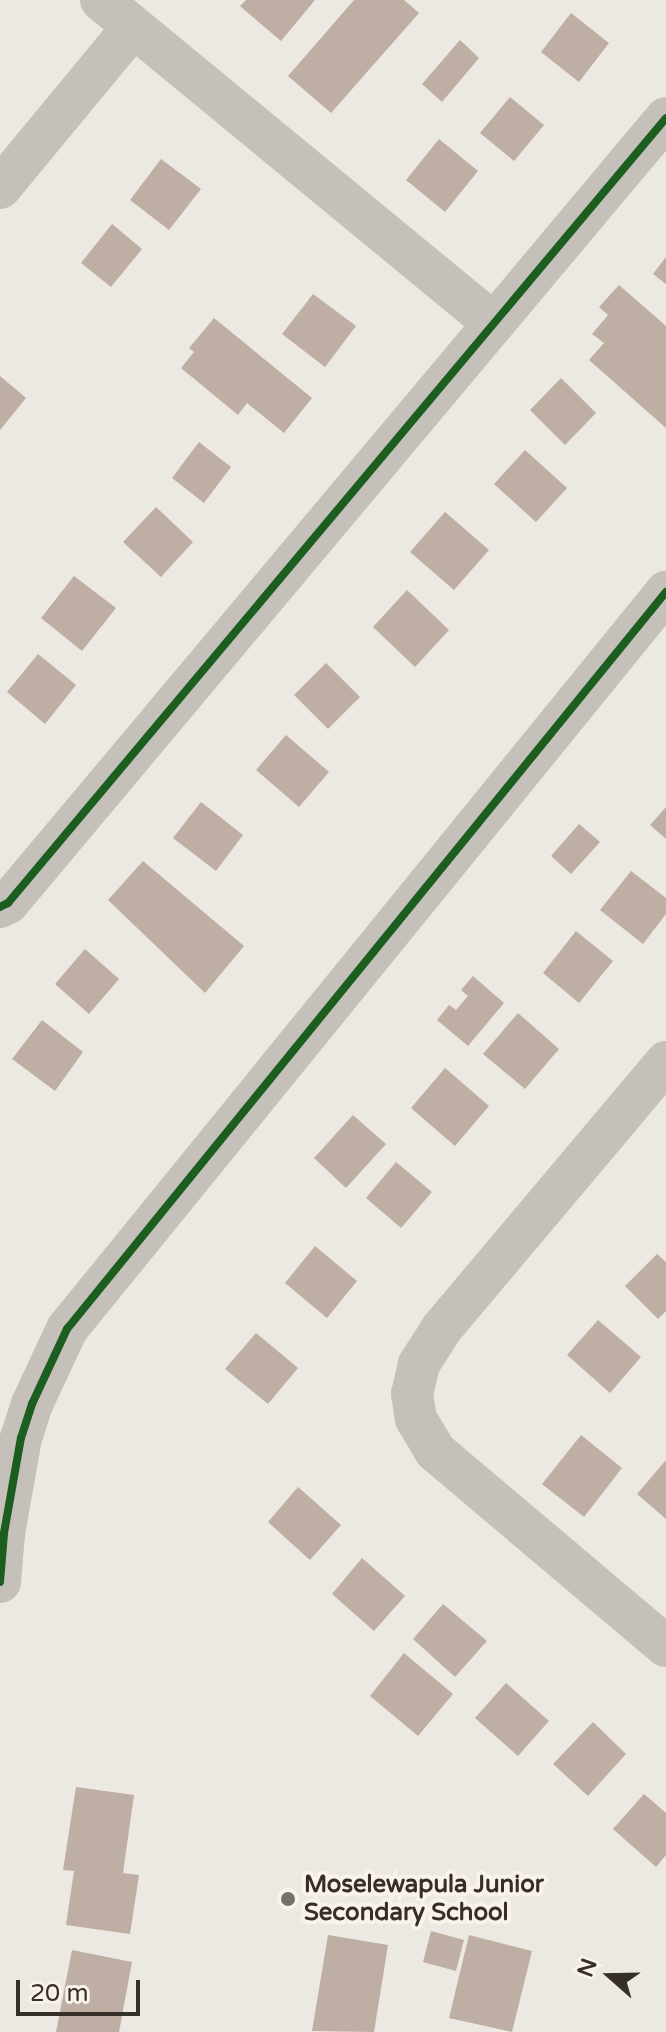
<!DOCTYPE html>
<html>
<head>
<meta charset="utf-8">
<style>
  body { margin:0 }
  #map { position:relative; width:666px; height:2032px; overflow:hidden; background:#ece8e2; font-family:"Varela Round",sans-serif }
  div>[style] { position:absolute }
  .building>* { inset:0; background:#bfaea4 }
  .minor>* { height:42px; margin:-21px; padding:0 21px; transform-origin:21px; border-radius:21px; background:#c5c0ba }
  .cycleway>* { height:8px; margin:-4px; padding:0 4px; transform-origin:4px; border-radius:4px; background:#1b5e20 }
  .dots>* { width:22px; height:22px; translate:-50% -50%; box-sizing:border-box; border:4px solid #f9f3e9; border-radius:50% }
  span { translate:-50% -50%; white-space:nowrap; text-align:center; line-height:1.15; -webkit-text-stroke:8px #f9f3e9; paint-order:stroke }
  .poi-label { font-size:24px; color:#362e29; font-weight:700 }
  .left { translate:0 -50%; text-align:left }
  .north { position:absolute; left:570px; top:1936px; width:80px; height:80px; -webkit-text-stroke:6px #f9f3e9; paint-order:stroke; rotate:290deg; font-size:22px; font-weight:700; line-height:32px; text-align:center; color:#362e29 }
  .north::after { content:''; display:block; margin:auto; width:28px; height:36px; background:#362e29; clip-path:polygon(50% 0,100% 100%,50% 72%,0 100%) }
  .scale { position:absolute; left:16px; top:1980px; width:124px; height:36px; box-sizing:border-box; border:4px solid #362e29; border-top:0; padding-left:10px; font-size:24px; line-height:28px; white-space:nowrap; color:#362e29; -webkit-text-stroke:6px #f9f3e9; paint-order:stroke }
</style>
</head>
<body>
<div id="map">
  <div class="building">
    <div style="clip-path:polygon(246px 0,315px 0,281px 41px,240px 6px)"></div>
    <div style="clip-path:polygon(354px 0,404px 0,419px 13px,331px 113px,288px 76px)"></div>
    <div style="clip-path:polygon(571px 13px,609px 43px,579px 82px,541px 52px)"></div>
    <div style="clip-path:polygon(460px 40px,479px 58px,442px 102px,422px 84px)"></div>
    <div style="clip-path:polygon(510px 97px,544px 125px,514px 161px,480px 133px)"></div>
    <div style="clip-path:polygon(439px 139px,478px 171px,445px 212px,406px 180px)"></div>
    <div style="clip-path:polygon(161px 159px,201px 189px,169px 230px,130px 200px)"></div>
    <div style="clip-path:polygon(112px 224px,142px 249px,111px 287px,81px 263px)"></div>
    <div style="clip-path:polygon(666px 257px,666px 284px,653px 274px)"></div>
    <div style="clip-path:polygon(619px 285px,666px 326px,666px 428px,589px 360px,604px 343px,592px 334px,608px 315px,599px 307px)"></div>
    <div style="clip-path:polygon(313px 294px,356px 326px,325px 367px,282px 334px)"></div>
    <div style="clip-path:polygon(214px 318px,312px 398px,284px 433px,247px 403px,238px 415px,181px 368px,194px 352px,189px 348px)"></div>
    <div style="clip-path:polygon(0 376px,26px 398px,0 430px)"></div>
    <div style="clip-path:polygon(561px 378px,596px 413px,565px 445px,530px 410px)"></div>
    <div style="clip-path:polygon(199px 442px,231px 467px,204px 503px,172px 478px)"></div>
    <div style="clip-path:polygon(525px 450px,567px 488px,536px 522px,494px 484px)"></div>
    <div style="clip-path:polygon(156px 507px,193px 542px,161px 577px,123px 542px)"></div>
    <div style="clip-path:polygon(445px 512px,489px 550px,454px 590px,410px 552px)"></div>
    <div style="clip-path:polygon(74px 576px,116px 608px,82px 651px,41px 618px)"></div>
    <div style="clip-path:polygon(407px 590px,449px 630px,415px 667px,373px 627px)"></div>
    <div style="clip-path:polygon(38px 654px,76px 685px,45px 724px,7px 692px)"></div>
    <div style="clip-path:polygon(326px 663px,360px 697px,328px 729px,294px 695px)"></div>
    <div style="clip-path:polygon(286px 735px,329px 772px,299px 807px,256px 770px)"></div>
    <div style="clip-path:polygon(201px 802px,243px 835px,216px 871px,173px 838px)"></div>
    <div style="clip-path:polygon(666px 807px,666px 839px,650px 825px)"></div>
    <div style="clip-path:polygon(579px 824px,600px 842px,571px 874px,551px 856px)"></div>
    <div style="clip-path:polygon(143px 861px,244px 946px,205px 993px,108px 900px)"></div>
    <div style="clip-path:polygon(631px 871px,666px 898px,666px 914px,643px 944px,600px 910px)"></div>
    <div style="clip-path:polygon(576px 931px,613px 961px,579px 1003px,543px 973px)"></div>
    <div style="clip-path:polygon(85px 949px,119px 979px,89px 1014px,55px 984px)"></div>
    <div style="clip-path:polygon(473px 976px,504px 1003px,468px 1046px,437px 1020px,449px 1005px,456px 1010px,468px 996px,461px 990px)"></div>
    <div style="clip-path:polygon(518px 1013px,559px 1049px,525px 1089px,483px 1054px)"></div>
    <div style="clip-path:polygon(42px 1020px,83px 1052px,55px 1091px,12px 1059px)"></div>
    <div style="clip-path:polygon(445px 1068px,489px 1106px,455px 1146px,411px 1108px)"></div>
    <div style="clip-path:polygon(353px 1115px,386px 1144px,346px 1188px,314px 1158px)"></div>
    <div style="clip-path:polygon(396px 1162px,432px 1192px,401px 1228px,366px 1198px)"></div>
    <div style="clip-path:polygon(315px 1246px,357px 1281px,327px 1318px,285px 1283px)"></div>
    <div style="clip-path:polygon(657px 1254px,666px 1262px,666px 1311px,658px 1319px,625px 1286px)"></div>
    <div style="clip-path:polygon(598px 1320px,641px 1357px,610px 1393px,567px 1355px)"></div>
    <div style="clip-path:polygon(256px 1333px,298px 1368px,268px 1404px,225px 1369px)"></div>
    <div style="clip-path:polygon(581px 1435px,622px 1468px,584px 1517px,542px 1484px)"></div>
    <div style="clip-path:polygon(666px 1460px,666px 1519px,637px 1494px)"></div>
    <div style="clip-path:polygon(298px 1487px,341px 1525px,310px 1560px,268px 1522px)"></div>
    <div style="clip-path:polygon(362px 1558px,405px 1596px,374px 1631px,332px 1594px)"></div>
    <div style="clip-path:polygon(443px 1604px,487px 1641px,455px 1677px,413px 1639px)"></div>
    <div style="clip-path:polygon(404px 1653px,453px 1694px,418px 1736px,370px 1696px)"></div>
    <div style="clip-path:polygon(506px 1683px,549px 1721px,518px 1756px,475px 1718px)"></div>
    <div style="clip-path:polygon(593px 1722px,626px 1754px,588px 1796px,553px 1764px)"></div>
    <div style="clip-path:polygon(76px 1787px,134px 1795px,123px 1873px,139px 1875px,130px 1934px,66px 1925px,74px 1871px,63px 1870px)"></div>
    <div style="clip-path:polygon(644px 1794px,666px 1813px,666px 1855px,656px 1867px,613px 1829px)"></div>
    <div style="clip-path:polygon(431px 1931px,464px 1940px,456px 1971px,423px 1962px)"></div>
    <div style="clip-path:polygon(328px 1935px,388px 1945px,374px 2032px,312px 2031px)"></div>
    <div style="clip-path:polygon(469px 1935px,532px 1951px,512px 2032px,449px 2018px)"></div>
    <div style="clip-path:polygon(72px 1950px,132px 1962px,119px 2032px,56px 2032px)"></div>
  </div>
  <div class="minor">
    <div style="left:101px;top:0;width:507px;rotate:39.47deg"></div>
    <div style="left:0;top:188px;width:209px;rotate:-50.4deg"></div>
    <div style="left:0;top:907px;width:9px;rotate:-27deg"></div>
    <div style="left:8px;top:903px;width:1024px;rotate:-50.03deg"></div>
    <div style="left:666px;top:1062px;width:348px;rotate:130.1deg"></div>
    <div style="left:442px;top:1328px;width:43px;rotate:122.6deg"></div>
    <div style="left:419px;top:1364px;width:31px;rotate:103deg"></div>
    <div style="left:412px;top:1394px;width:25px;rotate:81deg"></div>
    <div style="left:416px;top:1419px;width:37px;rotate:59deg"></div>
    <div style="left:435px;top:1451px;width:302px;rotate:40.2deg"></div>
    <div style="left:0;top:1582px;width:49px;rotate:-85.3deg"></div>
    <div style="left:4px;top:1533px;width:97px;rotate:-79.9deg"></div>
    <div style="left:21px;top:1438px;width:36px;rotate:-72deg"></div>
    <div style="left:32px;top:1404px;width:83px;rotate:-65deg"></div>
    <div style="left:67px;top:1329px;width:950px;rotate:-50.9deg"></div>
  </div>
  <div class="cycleway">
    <div style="left:0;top:907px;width:9px;rotate:-27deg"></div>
    <div style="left:8px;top:903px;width:1024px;rotate:-50.03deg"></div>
    <div style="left:0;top:1582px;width:49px;rotate:-85.3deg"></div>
    <div style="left:4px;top:1533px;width:97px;rotate:-79.9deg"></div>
    <div style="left:21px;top:1438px;width:36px;rotate:-72deg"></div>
    <div style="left:32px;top:1404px;width:83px;rotate:-65deg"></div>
    <div style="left:67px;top:1329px;width:950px;rotate:-50.9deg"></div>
  </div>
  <div class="dots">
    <div style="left:288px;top:1899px;background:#766f6a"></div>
  </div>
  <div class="poi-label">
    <span class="left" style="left:304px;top:1899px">Moselewapula Junior<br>Secondary School</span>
  </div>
  <div class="north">N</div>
  <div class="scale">20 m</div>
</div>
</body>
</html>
